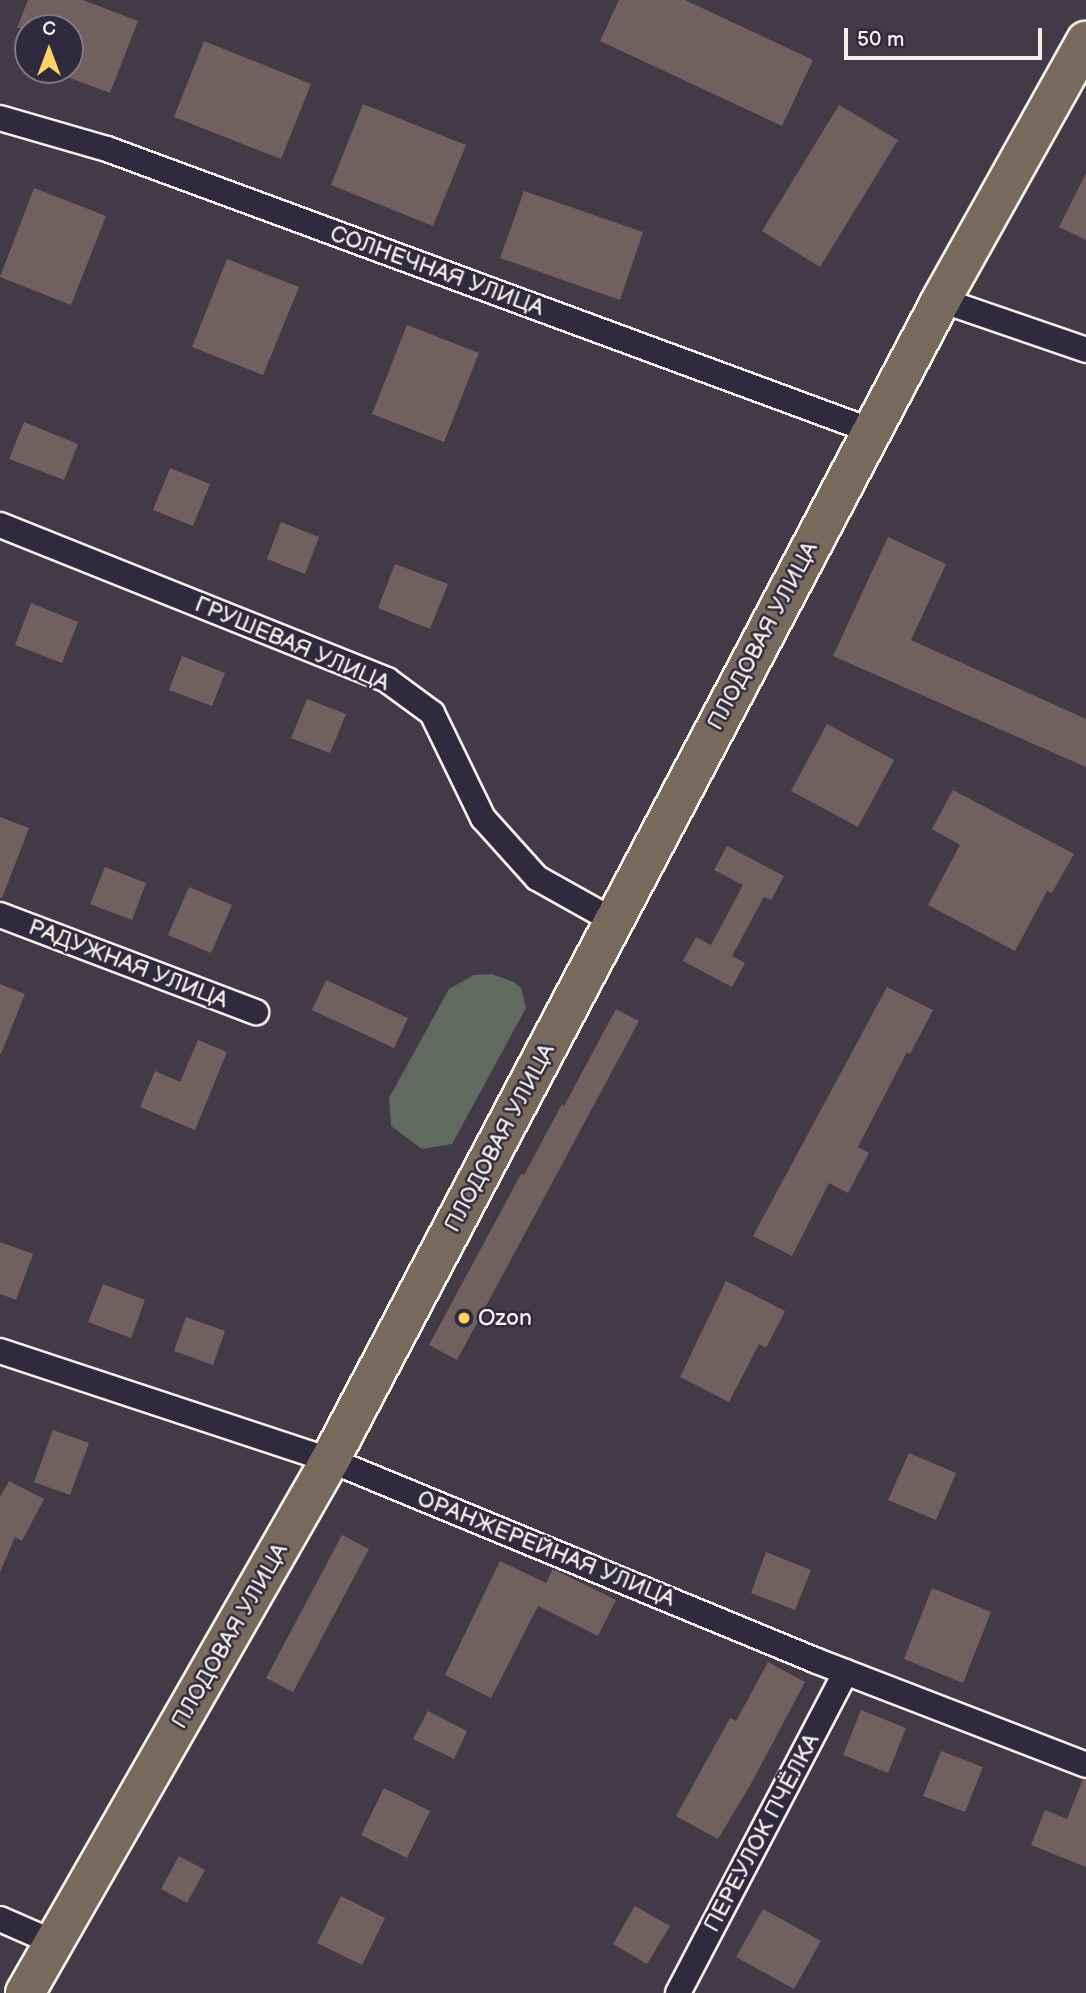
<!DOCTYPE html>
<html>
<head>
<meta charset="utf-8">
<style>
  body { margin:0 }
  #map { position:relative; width:1086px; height:1993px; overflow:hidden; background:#423a47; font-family:"Balsamiq Sans",sans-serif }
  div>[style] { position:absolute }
  .green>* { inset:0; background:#606a5f }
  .building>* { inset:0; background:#70615e }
  .roads { filter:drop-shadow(2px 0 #f4f1e8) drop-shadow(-2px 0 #f4f1e8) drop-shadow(0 2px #f4f1e8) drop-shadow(0 -2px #f4f1e8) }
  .street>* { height:24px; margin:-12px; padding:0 12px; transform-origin:12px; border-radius:12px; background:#2f2a3d }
  .primary>* { height:38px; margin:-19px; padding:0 19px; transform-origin:19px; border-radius:19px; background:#77695c }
  .dots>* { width:19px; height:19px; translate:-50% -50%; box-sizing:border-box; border:4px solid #2f2a3d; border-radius:50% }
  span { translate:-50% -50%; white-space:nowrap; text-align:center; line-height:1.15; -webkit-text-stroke:5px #2f2a3d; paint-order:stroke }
  .street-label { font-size:23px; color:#f4f1e8 }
  .poi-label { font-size:23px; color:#f4f1e8 }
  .left { translate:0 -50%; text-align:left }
  .north { position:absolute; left:14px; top:14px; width:70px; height:70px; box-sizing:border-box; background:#2f2a3d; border:2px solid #7e7a81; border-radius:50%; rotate:0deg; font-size:19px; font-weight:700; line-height:28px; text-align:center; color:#f4f1e8 }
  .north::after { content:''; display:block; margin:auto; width:24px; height:32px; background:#ffd166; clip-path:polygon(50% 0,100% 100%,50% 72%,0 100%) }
  .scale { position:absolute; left:844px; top:28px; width:198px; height:32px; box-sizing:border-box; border:4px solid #f4f1e8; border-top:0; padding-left:9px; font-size:21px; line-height:24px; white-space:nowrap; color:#f4f1e8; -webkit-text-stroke:5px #2f2a3d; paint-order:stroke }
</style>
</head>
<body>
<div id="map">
  <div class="green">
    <div style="clip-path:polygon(491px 974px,514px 982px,521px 988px,526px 1008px,452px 1144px,422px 1149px,391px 1126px,389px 1098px,449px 989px,474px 975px)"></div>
  </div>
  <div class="building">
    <div style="clip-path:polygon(28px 0,83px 0,138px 21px,110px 93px,70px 78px,70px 28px,17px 28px)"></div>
    <div style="clip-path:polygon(619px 0,685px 0,813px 60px,782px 126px,600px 41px)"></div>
    <div style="clip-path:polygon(204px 41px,311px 84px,281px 159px,174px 117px)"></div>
    <div style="clip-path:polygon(363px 104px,466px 145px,433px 226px,331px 185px)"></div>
    <div style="clip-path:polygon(839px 105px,898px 140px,820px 267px,762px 231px)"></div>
    <div style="clip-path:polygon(1086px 173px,1086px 240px,1059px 227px)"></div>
    <div style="clip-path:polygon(34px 188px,106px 216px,71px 305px,0 277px)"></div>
    <div style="clip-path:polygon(524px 191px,643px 232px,620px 300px,500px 258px)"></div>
    <div style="clip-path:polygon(227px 259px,299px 287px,263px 375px,192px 347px)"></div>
    <div style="clip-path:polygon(407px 325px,479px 353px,444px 442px,372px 414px)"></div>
    <div style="clip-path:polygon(24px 422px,78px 444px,64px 480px,9px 459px)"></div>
    <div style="clip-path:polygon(170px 468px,210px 484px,193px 526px,153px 510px)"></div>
    <div style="clip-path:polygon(281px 522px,319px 537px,305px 574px,267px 559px)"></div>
    <div style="clip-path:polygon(888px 537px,946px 564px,911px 640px,1086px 719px,1086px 767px,833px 656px)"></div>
    <div style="clip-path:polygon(395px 564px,448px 584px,430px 629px,378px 608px)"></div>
    <div style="clip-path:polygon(31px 603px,78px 622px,62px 663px,15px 645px)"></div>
    <div style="clip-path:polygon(182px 656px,225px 673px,212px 706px,169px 690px)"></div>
    <div style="clip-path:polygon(307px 699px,346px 714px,330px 753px,291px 738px)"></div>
    <div style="clip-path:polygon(827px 724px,894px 760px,858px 827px,791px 791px)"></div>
    <div style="clip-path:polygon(953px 790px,1074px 854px,1052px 893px,1047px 891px,1015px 951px,928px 905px,960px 845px,932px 829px)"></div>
    <div style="clip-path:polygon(0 817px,29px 828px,2px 898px,0 898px)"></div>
    <div style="clip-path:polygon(727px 846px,784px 876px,771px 900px,764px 897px,732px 956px,745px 963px,732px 987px,683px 961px,696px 937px,711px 945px,743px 885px,714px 870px)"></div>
    <div style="clip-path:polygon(105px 867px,146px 883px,132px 920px,90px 904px)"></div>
    <div style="clip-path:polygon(189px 887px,232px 905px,211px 953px,168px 935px)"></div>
    <div style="clip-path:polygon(326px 980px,408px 1018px,394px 1048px,312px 1010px)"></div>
    <div style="clip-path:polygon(0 984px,25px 994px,1px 1054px,0 1054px)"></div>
    <div style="clip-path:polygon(887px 987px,933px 1010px,910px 1054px,907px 1052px,858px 1147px,869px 1153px,848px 1193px,829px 1183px,792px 1256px,753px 1236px)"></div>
    <div style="clip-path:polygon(616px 1009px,639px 1021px,457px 1360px,429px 1345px,521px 1174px,524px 1175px,562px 1104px,564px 1106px)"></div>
    <div style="clip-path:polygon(198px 1040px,227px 1052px,195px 1130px,140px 1107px,155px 1071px,180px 1082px)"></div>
    <div style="clip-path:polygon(0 1242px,33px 1254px,16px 1300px,0 1294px)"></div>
    <div style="clip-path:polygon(726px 1281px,785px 1311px,766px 1348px,759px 1344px,729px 1402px,680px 1377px)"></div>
    <div style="clip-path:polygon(103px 1284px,145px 1300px,131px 1338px,88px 1322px)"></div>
    <div style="clip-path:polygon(186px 1317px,225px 1331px,213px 1365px,174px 1351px)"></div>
    <div style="clip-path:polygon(53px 1430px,89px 1443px,70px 1495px,34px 1482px)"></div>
    <div style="clip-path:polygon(909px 1453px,956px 1473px,936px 1520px,888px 1500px)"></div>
    <div style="clip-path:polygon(9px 1481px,44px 1499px,22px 1541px,15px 1537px,0 1572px,0 1497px)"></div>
    <div style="clip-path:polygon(342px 1535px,369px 1549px,293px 1692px,266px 1678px)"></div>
    <div style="clip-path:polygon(766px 1552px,811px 1570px,795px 1610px,751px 1593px)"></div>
    <div style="clip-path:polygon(500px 1561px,546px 1583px,553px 1569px,616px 1600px,598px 1636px,538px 1606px,491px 1698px,445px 1675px)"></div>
    <div style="clip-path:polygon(932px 1588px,991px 1612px,963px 1683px,904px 1659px)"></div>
    <div style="clip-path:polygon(768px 1662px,805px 1682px,752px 1782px,718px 1839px,676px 1816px,730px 1718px,736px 1721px)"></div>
    <div style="clip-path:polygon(861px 1710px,906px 1728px,888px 1773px,843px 1755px)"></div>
    <div style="clip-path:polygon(428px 1711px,467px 1731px,454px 1759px,413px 1739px)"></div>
    <div style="clip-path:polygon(941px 1751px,983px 1767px,965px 1812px,923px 1796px)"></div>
    <div style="clip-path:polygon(1083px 1779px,1086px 1780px,1086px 1867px,1031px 1845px,1045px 1810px,1067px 1819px)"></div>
    <div style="clip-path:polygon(384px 1788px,430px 1811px,407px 1858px,361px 1835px)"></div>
    <div style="clip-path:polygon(179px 1856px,205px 1870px,187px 1903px,161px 1889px)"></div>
    <div style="clip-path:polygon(341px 1896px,385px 1918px,362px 1965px,317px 1943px)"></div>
    <div style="clip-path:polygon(635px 1906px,670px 1926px,647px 1964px,613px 1944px)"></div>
    <div style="clip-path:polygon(763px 1909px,821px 1941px,794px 1989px,736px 1957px)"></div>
  </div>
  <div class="roads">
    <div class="street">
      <div style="left:0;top:118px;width:111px;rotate:16.2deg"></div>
      <div style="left:107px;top:149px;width:815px;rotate:20.24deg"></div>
      <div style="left:941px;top:300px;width:153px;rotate:19deg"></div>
      <div style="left:0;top:525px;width:417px;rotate:21.8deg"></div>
      <div style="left:387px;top:680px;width:56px;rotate:36.3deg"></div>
      <div style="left:432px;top:713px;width:117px;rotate:64.1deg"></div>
      <div style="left:483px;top:818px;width:81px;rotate:48deg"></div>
      <div style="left:537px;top:878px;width:86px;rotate:29.2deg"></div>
      <div style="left:0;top:915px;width:274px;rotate:20.8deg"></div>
      <div style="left:0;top:1351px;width:348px;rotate:18.3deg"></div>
      <div style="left:330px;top:1460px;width:527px;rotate:22.43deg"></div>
      <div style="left:817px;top:1661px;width:288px;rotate:21.1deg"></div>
      <div style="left:0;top:1919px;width:60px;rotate:23.6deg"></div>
      <div style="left:678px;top:1993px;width:362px;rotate:-62.4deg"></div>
    </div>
    <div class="primary">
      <div style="left:25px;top:1993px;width:614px;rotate:-60.22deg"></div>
      <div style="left:330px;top:1460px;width:1311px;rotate:-62.22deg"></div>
      <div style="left:941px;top:300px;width:297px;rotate:-60.8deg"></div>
    </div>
  </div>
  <div class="dots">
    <div style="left:464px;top:1318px;background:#ffd166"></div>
  </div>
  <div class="street-label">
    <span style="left:437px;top:271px;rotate:20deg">СОЛНЕЧНАЯ УЛИЦА</span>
    <span style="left:763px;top:636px;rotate:-62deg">ПЛОДОВАЯ УЛИЦА</span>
    <span style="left:292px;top:644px;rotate:23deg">ГРУШЕВАЯ УЛИЦА</span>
    <span style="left:128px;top:964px;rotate:21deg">РАДУЖНАЯ УЛИЦА</span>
    <span style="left:500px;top:1138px;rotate:-62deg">ПЛОДОВАЯ УЛИЦА</span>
    <span style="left:546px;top:1549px;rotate:22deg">ОРАНЖЕРЕЙНАЯ УЛИЦА</span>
    <span style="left:230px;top:1636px;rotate:-60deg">ПЛОДОВАЯ УЛИЦА</span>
    <span style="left:762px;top:1833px;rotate:-62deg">ПЕРЕУЛОК ПЧЁЛКА</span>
  </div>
  <div class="poi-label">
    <span class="left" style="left:478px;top:1318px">Ozon</span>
  </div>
  <div class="north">С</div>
  <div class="scale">50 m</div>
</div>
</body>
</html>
